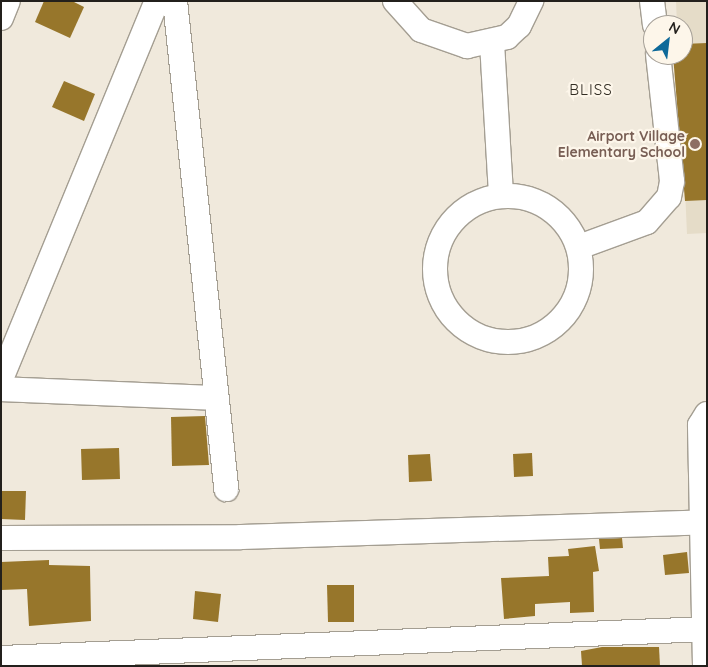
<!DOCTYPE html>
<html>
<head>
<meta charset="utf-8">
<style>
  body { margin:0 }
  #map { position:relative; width:708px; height:667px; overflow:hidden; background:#f0e9dc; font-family:Quicksand,sans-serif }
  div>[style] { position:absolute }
  .built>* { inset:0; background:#e5dcc8 }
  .building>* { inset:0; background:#97762b }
  .roads { filter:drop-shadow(1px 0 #a49e92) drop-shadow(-1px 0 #a49e92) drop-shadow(0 1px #a49e92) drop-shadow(0 -1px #a49e92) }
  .minor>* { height:24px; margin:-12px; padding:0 12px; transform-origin:12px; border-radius:12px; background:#fff }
  .minor>.ring { margin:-12px; padding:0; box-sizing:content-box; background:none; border:24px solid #fff; border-radius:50% }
  .dots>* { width:14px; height:14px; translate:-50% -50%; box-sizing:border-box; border:2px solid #fdf6ea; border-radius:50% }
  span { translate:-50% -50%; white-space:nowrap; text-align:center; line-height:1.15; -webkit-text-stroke:4.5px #fdf6ea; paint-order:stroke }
  .education-label { font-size:14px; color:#785e54; font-weight:700 }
  .right { translate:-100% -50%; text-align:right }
  .neighbourhood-label { font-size:15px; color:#322d23; letter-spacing:1px }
  .frame { position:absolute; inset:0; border:2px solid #23201c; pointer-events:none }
  .north { position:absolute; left:643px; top:15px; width:50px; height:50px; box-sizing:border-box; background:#fdf6ea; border:1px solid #a6a098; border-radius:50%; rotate:29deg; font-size:14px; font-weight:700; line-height:20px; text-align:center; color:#23201c }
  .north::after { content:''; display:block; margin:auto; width:18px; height:22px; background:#0e6999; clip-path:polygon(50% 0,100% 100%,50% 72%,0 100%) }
</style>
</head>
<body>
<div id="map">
  <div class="built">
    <div style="clip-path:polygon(676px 1px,707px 1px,707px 233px,687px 234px,679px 55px,683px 55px,683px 25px,677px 25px)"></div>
  </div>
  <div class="building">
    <div style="clip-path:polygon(44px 1px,72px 1px,84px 7px,70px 38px,35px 22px)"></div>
    <div style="clip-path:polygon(707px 43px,707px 200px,685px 201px,673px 55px,683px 55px,683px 44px)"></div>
    <div style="clip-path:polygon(64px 81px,95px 94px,84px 121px,52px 107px)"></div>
    <div style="clip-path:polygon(205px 416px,209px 465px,172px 466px,171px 417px)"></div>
    <div style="clip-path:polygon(119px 448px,120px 479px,82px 480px,81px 449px)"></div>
    <div style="clip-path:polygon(532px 453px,533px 476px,514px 477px,513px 454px)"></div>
    <div style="clip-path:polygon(430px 454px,432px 481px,409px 482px,408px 455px)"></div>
    <div style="clip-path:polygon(2px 491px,26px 491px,25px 520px,1px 519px)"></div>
    <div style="clip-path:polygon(622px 538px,623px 548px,600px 549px,599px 539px)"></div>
    <div style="clip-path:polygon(595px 546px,599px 571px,593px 572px,594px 612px,570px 613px,570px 602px,535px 604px,535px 616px,504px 619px,501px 578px,549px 576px,548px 557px,569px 556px,568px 549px)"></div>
    <div style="clip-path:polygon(687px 552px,689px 573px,665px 575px,663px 555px)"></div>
    <div style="clip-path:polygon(49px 560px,49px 565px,90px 566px,91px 621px,29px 626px,27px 589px,1px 590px,1px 562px)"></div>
    <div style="clip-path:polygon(327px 585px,354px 585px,354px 622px,328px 622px)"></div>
    <div style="clip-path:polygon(195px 591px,221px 594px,218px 622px,193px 619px)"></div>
    <div style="clip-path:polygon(602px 647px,659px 647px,660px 666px,582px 666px,581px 651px)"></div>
  </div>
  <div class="roads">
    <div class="minor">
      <div style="left:175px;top:1px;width:491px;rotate:84deg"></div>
      <div style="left:395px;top:1px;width:39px;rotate:48deg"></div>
      <div style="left:421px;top:30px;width:49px;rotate:19.2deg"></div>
      <div style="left:467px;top:46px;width:41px;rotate:-12.7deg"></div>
      <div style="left:507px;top:37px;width:16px;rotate:-43deg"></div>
      <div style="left:519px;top:26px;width:28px;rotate:-64deg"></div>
      <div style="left:652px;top:1px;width:24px;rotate:83deg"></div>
      <div style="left:1px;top:18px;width:18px;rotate:-68deg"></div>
      <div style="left:492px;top:43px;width:152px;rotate:86.6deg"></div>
      <div class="ring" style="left:435px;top:196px;width:122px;height:122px"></div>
      <div style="left:579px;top:247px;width:72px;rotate:-20.2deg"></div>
      <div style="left:647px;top:222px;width:33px;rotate:-49deg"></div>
      <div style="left:669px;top:197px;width:16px;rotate:-79deg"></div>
      <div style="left:672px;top:181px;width:127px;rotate:-96.3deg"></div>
      <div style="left:1px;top:379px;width:409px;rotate:-67.6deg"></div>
      <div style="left:1px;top:389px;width:212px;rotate:2.4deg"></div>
      <div style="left:1px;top:538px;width:240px;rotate:-0.2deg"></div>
      <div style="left:241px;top:537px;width:466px;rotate:-1.8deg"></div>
      <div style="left:1px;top:658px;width:707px;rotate:-2.35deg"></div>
      <div style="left:705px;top:666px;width:241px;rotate:-91.2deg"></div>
      <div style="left:700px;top:425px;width:13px;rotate:-58deg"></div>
    </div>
  </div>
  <div class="dots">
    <div style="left:695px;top:144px;background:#8d6e63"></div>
  </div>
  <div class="education-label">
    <span class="right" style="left:685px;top:144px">Airport Village<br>Elementary School</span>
  </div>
  <div class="neighbourhood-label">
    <span style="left:591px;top:90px">BLISS</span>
  </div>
  <div class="frame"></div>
  <div class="north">N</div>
</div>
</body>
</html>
